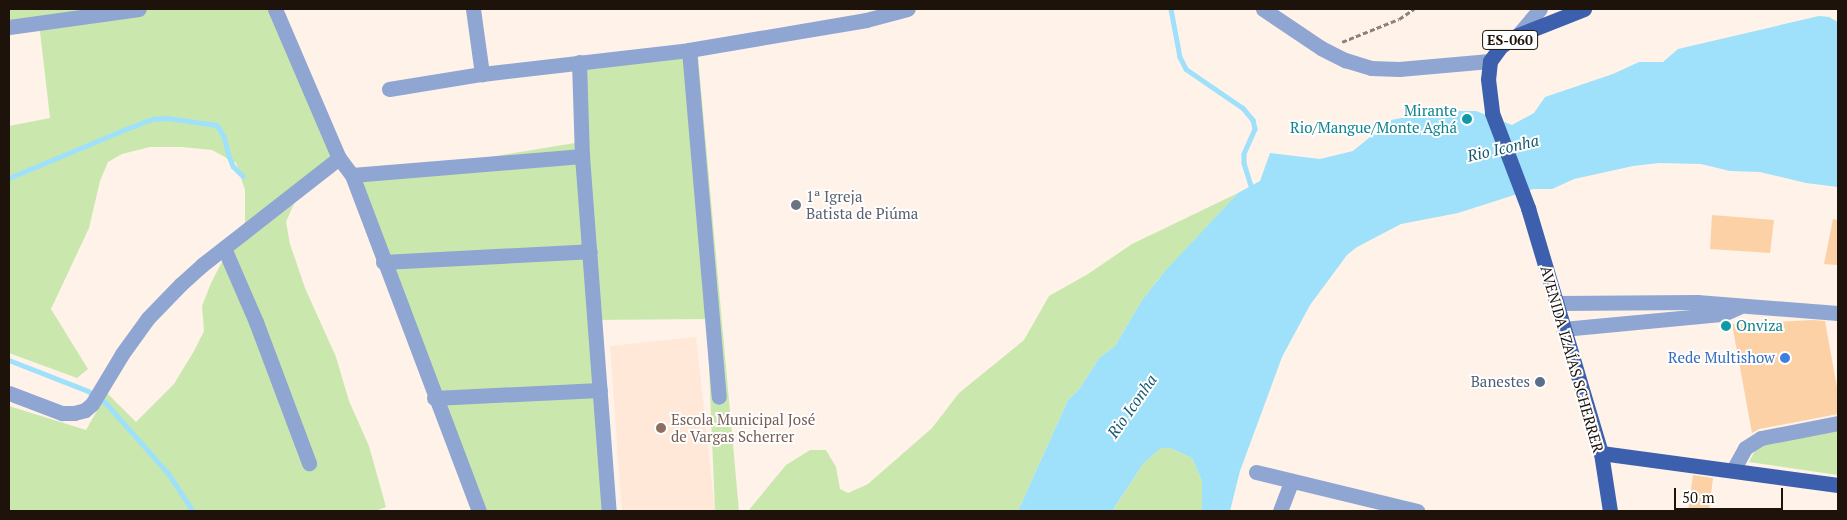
<!DOCTYPE html>
<html>
<head>
<meta charset="utf-8">
<style>
  body { margin:0 }
  #map { position:relative; width:1847px; height:520px; overflow:hidden; background:#fef2e9; font-family:"PT Serif",serif }
  div>[style] { position:absolute }
  .built>* { inset:0; background:#ffe8d8 }
  .green>* { inset:0; background:#cae8ae }
  .water>* { inset:0; background:#9fe0fb }
  .stream>* { height:4.5px; margin:-2.25px; padding:0 2.25px; transform-origin:2.25px; border-radius:2.25px; background:#9fe0fb }
  .building>* { inset:0; background:#fdd1a6 }
  .path>* { height:2.5px; margin-top:-1.25px; transform-origin:0; background:repeating-linear-gradient(90deg,#8d827a 0 5px,transparent 0 7.5px) }
  .minor>* { height:15px; margin:-7.5px; padding:0 7.5px; transform-origin:7.5px; border-radius:7.5px; background:#8fa5d2 }
  .major>* { height:15px; margin:-7.5px; padding:0 7.5px; transform-origin:7.5px; border-radius:7.5px; background:#3d60ae }
  .dots>* { width:14px; height:14px; translate:-50% -50%; box-sizing:border-box; border:2px solid #fff; border-radius:50% }
  span { translate:-50% -50%; white-space:nowrap; text-align:center; line-height:1.15; -webkit-text-stroke:4px #fff; paint-order:stroke }
  .shield-label span { padding:1px 4px; background:#fff; border:1px solid; border-radius:4px; -webkit-text-stroke-width:0 }
  .shield-label { font-size:14px; color:#1d130b; font-weight:700 }
  .culture-label { font-size:15px; color:#0d838f }
  .right { translate:-100% -50%; text-align:right }
  .left { translate:0 -50%; text-align:left }
  .worship-label { font-size:15px; color:#5b616d }
  .shop-label { font-size:15px; color:#366cbe }
  .street-label { font-size:15px; color:#1d130b }
  .service-label { font-size:15px; color:#4e5e75 }
  .education-label { font-size:15px; color:#785e54 }
  .water-label { font-size:16px; color:#155970; font-style:italic }
  .frame { position:absolute; inset:0; border:10px solid #1d130b; pointer-events:none }
  .scale { position:absolute; left:1674px; top:488px; width:109px; height:22px; box-sizing:border-box; border:2px solid #1d130b; border-top:0; padding-left:6px; font-size:15px; line-height:18px; white-space:nowrap; color:#1d130b; -webkit-text-stroke:4px #fff; paint-order:stroke }
</style>
</head>
<body>
<div id="map">
  <div class="built">
    <div style="clip-path:polygon(696px 337px,715px 511px,622px 511px,610px 346px)"></div>
  </div>
  <div class="green">
    <div style="clip-path:polygon(9px 9px,280px 9px,335px 160px,300px 190px,286px 222px,290px 244px,305px 288px,336px 357px,349px 401px,369px 446px,386px 507px,375px 511px,9px 511px,9px 406px,86px 430px,107px 393px,136px 422px,174px 384px,194px 351px,204px 331px,202px 306px,211px 283px,223px 260px,239px 241px,245px 222px,245px 190px,236px 163px,212px 150px,182px 147px,150px 147px,122px 154px,108px 162px,100px 181px,89px 228px,51px 309px,88px 369px,77px 378px,9px 353px,9px 126px,50px 118px,39px 23px,9px 27px)"></div>
    <div style="clip-path:polygon(697px 45px,739px 511px,715px 511px,707px 319px,592px 320px,602px 511px,482px 511px,361px 178px,575px 143px,589px 57px)"></div>
    <div style="clip-path:polygon(1238px 193px,1160px 277px,1142px 300px,1115px 346px,1099px 358px,1080px 388px,1068px 400px,1018px 511px,748px 511px,786px 465px,810px 450px,826px 450px,836px 467px,840px 489px,848px 493px,868px 484px,932px 428px,959px 393px,1024px 340px,1049px 296px,1088px 274px,1132px 244px)"></div>
    <div style="clip-path:polygon(1838px 429px,1838px 475px,1749px 462px,1759px 443px)"></div>
    <div style="clip-path:polygon(1161px 448px,1170px 448px,1192px 458px,1202px 481px,1202px 511px,1112px 511px,1143px 464px)"></div>
  </div>
  <div class="water">
    <div style="clip-path:polygon(1819px 16px,1829px 17px,1838px 22px,1838px 187px,1806px 183px,1760px 172px,1730px 171px,1701px 164px,1659px 163px,1633px 166px,1574px 179px,1552px 189px,1533px 189px,1458px 213px,1401px 224px,1357px 247px,1347px 255px,1310px 305px,1282px 357px,1240px 471px,1230px 511px,1202px 511px,1202px 481px,1192px 458px,1170px 448px,1161px 448px,1143px 464px,1112px 511px,1018px 511px,1068px 400px,1080px 388px,1099px 358px,1115px 346px,1142px 300px,1165px 271px,1238px 193px,1260px 181px,1270px 153px,1320px 159px,1353px 151px,1391px 120px,1439px 111px,1476px 111px,1512px 125px,1534px 113px,1545px 97px,1613px 74px,1639px 62px,1663px 62px,1678px 49px)"></div>
  </div>
  <div class="stream">
    <div style="left:1171px;top:9px;width:49px;rotate:79.4deg"></div>
    <div style="left:1180px;top:57px;width:13px;rotate:63deg"></div>
    <div style="left:1186px;top:69px;width:69px;rotate:34.4deg"></div>
    <div style="left:1243px;top:108px;width:16px;rotate:50deg"></div>
    <div style="left:1253px;top:120px;width:9px;rotate:77deg"></div>
    <div style="left:1255px;top:129px;width:27px;rotate:114deg"></div>
    <div style="left:1244px;top:154px;width:9px;rotate:90deg"></div>
    <div style="left:1244px;top:163px;width:28px;rotate:73deg"></div>
    <div style="left:9px;top:178px;width:127px;rotate:-22.7deg"></div>
    <div style="left:126px;top:129px;width:28px;rotate:-21deg"></div>
    <div style="left:152px;top:119px;width:15px;rotate:-4deg"></div>
    <div style="left:167px;top:118px;width:50px;rotate:8deg"></div>
    <div style="left:217px;top:125px;width:13px;rotate:58deg"></div>
    <div style="left:224px;top:136px;width:21px;rotate:76deg"></div>
    <div style="left:229px;top:156px;width:11px;rotate:68deg"></div>
    <div style="left:233px;top:166px;width:14px;rotate:45deg"></div>
    <div style="left:9px;top:360px;width:85px;rotate:21.4deg"></div>
    <div style="left:88px;top:391px;width:20px;rotate:33deg"></div>
    <div style="left:105px;top:402px;width:96px;rotate:48.4deg"></div>
    <div style="left:169px;top:474px;width:44px;rotate:57deg"></div>
  </div>
  <div class="building">
    <div style="clip-path:polygon(1712px 215px,1774px 220px,1770px 253px,1710px 249px)"></div>
    <div style="clip-path:polygon(1833px 219px,1838px 220px,1838px 265px,1824px 264px)"></div>
    <div style="clip-path:polygon(1813px 320px,1825px 321px,1838px 393px,1838px 414px,1759px 429px,1752px 433px,1732px 324px)"></div>
    <div style="clip-path:polygon(1693px 475px,1713px 478px,1709px 511px,1688px 511px)"></div>
  </div>
  <div class="path">
    <div style="left:1342px;top:42px;width:61px;rotate:-22deg"></div>
    <div style="left:1399px;top:19px;width:18px;rotate:-34deg"></div>
  </div>
  <div class="minor">
    <div style="left:275px;top:9px;width:162px;rotate:66.8deg"></div>
    <div style="left:339px;top:158px;width:21px;rotate:53deg"></div>
    <div style="left:352px;top:175px;width:359px;rotate:69.3deg"></div>
    <div style="left:473px;top:9px;width:66px;rotate:82.1deg"></div>
    <div style="left:1263px;top:9px;width:70px;rotate:33.9deg"></div>
    <div style="left:1321px;top:48px;width:27px;rotate:27deg"></div>
    <div style="left:1345px;top:60px;width:27px;rotate:17deg"></div>
    <div style="left:1371px;top:68px;width:28px;rotate:2deg"></div>
    <div style="left:1399px;top:69px;width:91px;rotate:-5deg"></div>
    <div style="left:9px;top:27px;width:131px;rotate:-7.9deg"></div>
    <div style="left:1518px;top:35px;width:34px;rotate:-50deg"></div>
    <div style="left:689px;top:50px;width:348px;rotate:85.1deg"></div>
    <div style="left:579px;top:62px;width:94px;rotate:88.2deg"></div>
    <div style="left:582px;top:156px;width:356px;rotate:85.7deg"></div>
    <div style="left:389px;top:89px;width:94px;rotate:-9.2deg"></div>
    <div style="left:482px;top:74px;width:208px;rotate:-6.6deg"></div>
    <div style="left:689px;top:50px;width:180px;rotate:-9.6deg"></div>
    <div style="left:866px;top:20px;width:43px;rotate:-14.7deg"></div>
    <div style="left:352px;top:175px;width:231px;rotate:-4.7deg"></div>
    <div style="left:224px;top:248px;width:81px;rotate:66.6deg"></div>
    <div style="left:256px;top:322px;width:151px;rotate:69.4deg"></div>
    <div style="left:383px;top:262px;width:207px;rotate:-3deg"></div>
    <div style="left:1557px;top:303px;width:140px;rotate:-0.4deg"></div>
    <div style="left:1697px;top:302px;width:141px;rotate:4.5deg"></div>
    <div style="left:1563px;top:329px;width:161px;rotate:-5.4deg"></div>
    <div style="left:1723px;top:314px;width:17px;rotate:-24deg"></div>
    <div style="left:9px;top:393px;width:57px;rotate:20.7deg"></div>
    <div style="left:62px;top:413px;width:12px"></div>
    <div style="left:74px;top:413px;width:11px;rotate:-15deg"></div>
    <div style="left:85px;top:410px;width:9px;rotate:-41deg"></div>
    <div style="left:92px;top:404px;width:58px;rotate:-59deg"></div>
    <div style="left:122px;top:354px;width:44px;rotate:-54.2deg"></div>
    <div style="left:148px;top:318px;width:47px;rotate:-45.9deg"></div>
    <div style="left:181px;top:284px;width:28px;rotate:-42deg"></div>
    <div style="left:202px;top:265px;width:174px;rotate:-38deg"></div>
    <div style="left:434px;top:398px;width:166px;rotate:-2.8deg"></div>
    <div style="left:1733px;top:470px;width:25px;rotate:-61deg"></div>
    <div style="left:1745px;top:448px;width:19px;rotate:-32deg"></div>
    <div style="left:1761px;top:438px;width:78px;rotate:-11deg"></div>
    <div style="left:1256px;top:472px;width:166px;rotate:13.6deg"></div>
    <div style="left:1280px;top:511px;width:31px;rotate:-69deg"></div>
  </div>
  <div class="major">
    <div style="left:1584px;top:9px;width:71px;rotate:158.5deg"></div>
    <div style="left:1518px;top:35px;width:20px;rotate:147deg"></div>
    <div style="left:1501px;top:46px;width:19px;rotate:126deg"></div>
    <div style="left:1490px;top:61px;width:18px;rotate:96deg"></div>
    <div style="left:1488px;top:79px;width:34px;rotate:83deg"></div>
    <div style="left:1492px;top:113px;width:102px;rotate:69.2deg"></div>
    <div style="left:1528px;top:208px;width:256px;rotate:73.4deg"></div>
    <div style="left:1601px;top:453px;width:59px;rotate:81.2deg"></div>
    <div style="left:1601px;top:453px;width:239px;rotate:7.7deg"></div>
  </div>
  <div class="dots">
    <div style="left:1467px;top:119px;background:#0f9aa8"></div>
    <div style="left:796px;top:205px;background:#6b7280"></div>
    <div style="left:1726px;top:326px;background:#0f9aa8"></div>
    <div style="left:1785px;top:358px;background:#3f7fe0"></div>
    <div style="left:1540px;top:382px;background:#5c6f8a"></div>
    <div style="left:661px;top:428px;background:#8d6e63"></div>
  </div>
  <div class="shield-label">
    <span style="left:1510px;top:40px">ES-060</span>
  </div>
  <div class="culture-label">
    <span class="right" style="left:1457px;top:119px">Mirante<br>Rio/Mangue/Monte Aghá</span>
    <span class="left" style="left:1736px;top:326px">Onviza</span>
  </div>
  <div class="worship-label">
    <span class="left" style="left:806px;top:205px">1ª Igreja<br>Batista de Piúma</span>
  </div>
  <div class="shop-label">
    <span class="right" style="left:1775px;top:358px">Rede Multishow</span>
  </div>
  <div class="street-label">
    <span style="left:1572px;top:359px;rotate:74deg">AVENIDA IZAÍAS SCHERRER</span>
  </div>
  <div class="service-label">
    <span class="right" style="left:1530px;top:382px">Banestes</span>
  </div>
  <div class="education-label">
    <span class="left" style="left:671px;top:428px">Escola Municipal José<br>de Vargas Scherrer</span>
  </div>
  <div class="water-label">
    <span style="left:1503px;top:148px;rotate:-13deg">Rio Iconha</span>
    <span style="left:1132px;top:406px;rotate:-55deg">Rio Iconha</span>
  </div>
  <div class="frame"></div>
  <div class="scale">50 m</div>
</div>
</body>
</html>
